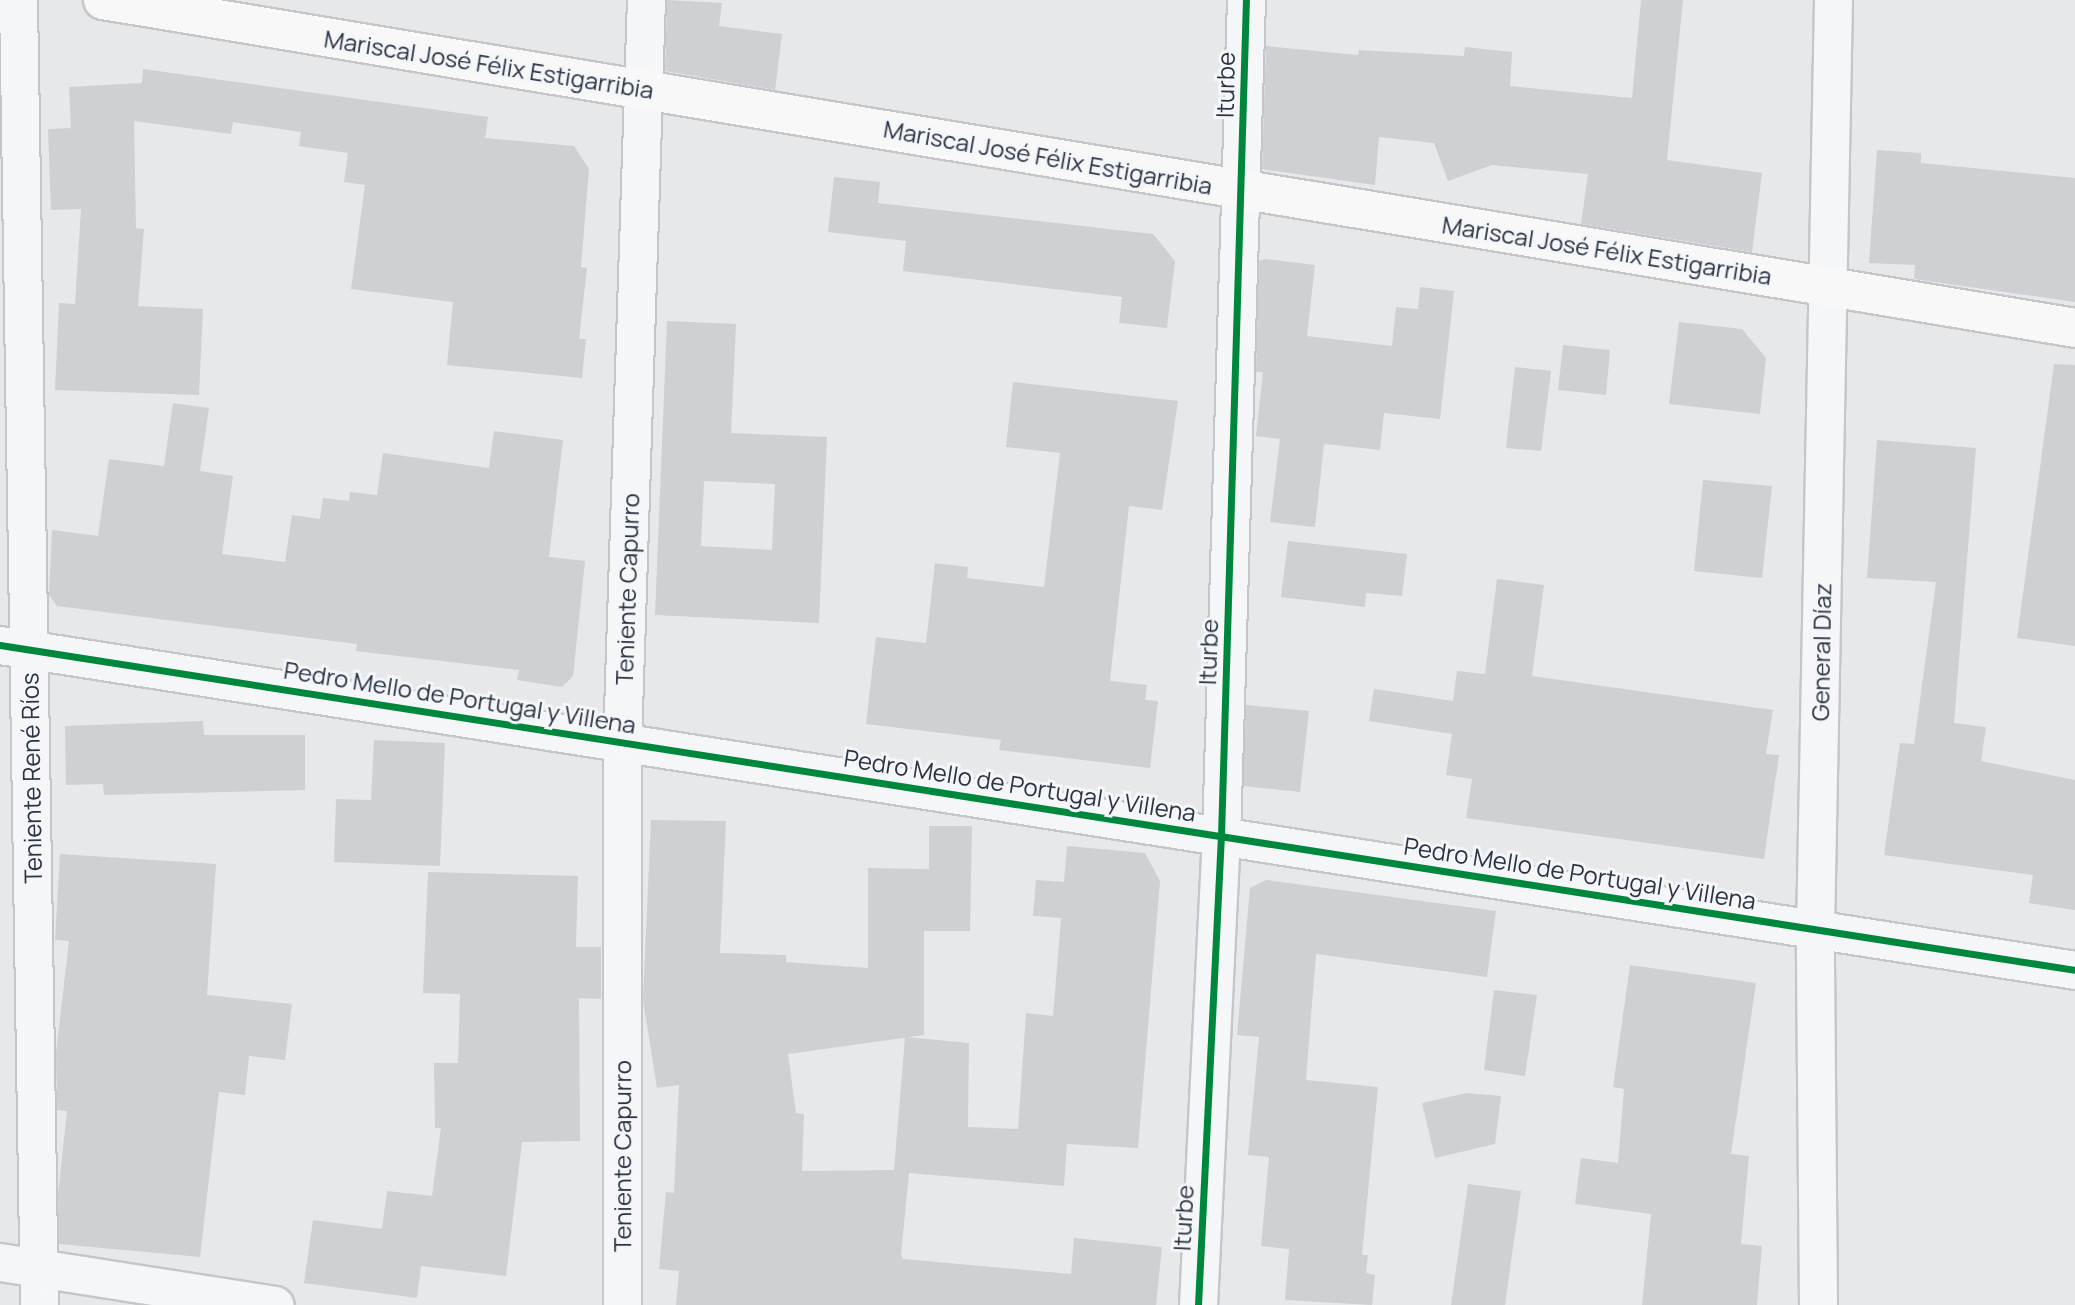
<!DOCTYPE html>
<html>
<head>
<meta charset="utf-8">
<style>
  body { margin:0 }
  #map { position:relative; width:2075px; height:1305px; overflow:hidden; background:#e6e8ea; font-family:Manrope,sans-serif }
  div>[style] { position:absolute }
  .building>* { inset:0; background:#ced0d3 }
  .roads { filter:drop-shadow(2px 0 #c4c6c8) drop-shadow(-2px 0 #c4c6c8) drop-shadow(0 2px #c4c6c8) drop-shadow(0 -2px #c4c6c8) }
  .minor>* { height:37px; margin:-18.5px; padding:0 18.5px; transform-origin:18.5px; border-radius:18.5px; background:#f5f6f7 }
  .secondary>* { height:38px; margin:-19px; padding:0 19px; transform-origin:19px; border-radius:19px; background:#f8f8f8 }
  .cycleway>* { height:7px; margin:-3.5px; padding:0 3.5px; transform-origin:3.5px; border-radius:3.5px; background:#00873e }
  span { translate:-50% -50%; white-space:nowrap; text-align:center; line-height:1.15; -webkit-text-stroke:6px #f4f6f9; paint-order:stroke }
  .street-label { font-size:24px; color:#2b3445 }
</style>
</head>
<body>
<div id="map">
  <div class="building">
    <div style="clip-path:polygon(667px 0,722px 3px,719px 26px,782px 34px,775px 90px,665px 71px)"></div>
    <div style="clip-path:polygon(1641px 0,1683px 0,1667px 160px,1762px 173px,1752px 252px,1581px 224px,1588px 174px,1492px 165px,1448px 181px,1434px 143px,1379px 137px,1375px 185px,1262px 169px,1266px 46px,1358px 55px,1359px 50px,1464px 56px,1465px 47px,1512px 52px,1510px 86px,1632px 98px)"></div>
    <div style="clip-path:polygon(143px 69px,488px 117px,485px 138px,574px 146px,589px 169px,581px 267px,587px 268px,579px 339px,586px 339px,582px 378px,447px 365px,453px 302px,351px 289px,365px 185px,344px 182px,348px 153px,299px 146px,301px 132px,233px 122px,231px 134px,134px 121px,136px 228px,144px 229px,138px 306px,203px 309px,199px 395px,55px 390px,59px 303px,75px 304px,81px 209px,51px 210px,48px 129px,71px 128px,69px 87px,142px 83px)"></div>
    <div style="clip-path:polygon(1877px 150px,1921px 153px,1921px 163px,2075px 178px,2075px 302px,1914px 279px,1915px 265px,1869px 263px)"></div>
    <div style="clip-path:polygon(834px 177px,880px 182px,878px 203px,1153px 234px,1175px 261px,1167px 328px,1119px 323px,1122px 297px,903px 271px,906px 241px,828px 232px)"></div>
    <div style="clip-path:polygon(1265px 259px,1315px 265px,1307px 336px,1392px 346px,1396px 307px,1418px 309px,1420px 287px,1454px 291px,1440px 419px,1384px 413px,1380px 450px,1324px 444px,1315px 527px,1270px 522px,1280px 439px,1256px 436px,1263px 372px,1256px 372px,1259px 261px)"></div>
    <div style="clip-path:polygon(evenodd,667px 321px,736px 324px,731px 433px,827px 437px,819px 623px,655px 615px,667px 321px,704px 481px,775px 484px,772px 550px,701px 546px,704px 481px)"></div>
    <div style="clip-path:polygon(1679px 322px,1742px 329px,1766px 358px,1760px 414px,1669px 404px)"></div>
    <div style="clip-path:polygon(1563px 345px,1610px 350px,1606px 395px,1558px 390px)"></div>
    <div style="clip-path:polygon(2054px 364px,2075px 365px,2075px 646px,2017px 638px)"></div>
    <div style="clip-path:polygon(1515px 367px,1551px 371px,1541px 451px,1506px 448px)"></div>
    <div style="clip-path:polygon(1013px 382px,1178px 401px,1162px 510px,1129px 506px,1110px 681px,1147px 685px,1145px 700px,1158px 701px,1150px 768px,999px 750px,1001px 740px,866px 724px,876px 637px,926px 643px,935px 563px,968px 567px,967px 578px,1044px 587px,1060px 453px,1006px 447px)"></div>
    <div style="clip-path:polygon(173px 403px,209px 408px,200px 471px,233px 476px,222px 554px,285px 562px,292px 515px,320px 519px,323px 498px,349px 501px,350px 492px,377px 495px,383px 453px,489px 468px,494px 431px,563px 440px,549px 557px,585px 561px,573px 676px,562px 687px,517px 680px,519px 670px,356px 651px,357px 644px,57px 606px,49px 595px,52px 530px,98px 536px,109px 459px,164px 466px)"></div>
    <div style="clip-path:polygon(1877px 440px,1976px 448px,1954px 723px,1986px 727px,1981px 761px,2075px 780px,2075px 910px,2029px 903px,2033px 875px,1884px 855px,1900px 743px,1914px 744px,1936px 582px,1867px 578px)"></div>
    <div style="clip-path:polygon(1703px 480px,1772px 486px,1762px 578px,1694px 571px)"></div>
    <div style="clip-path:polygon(1288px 541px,1407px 554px,1402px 596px,1366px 593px,1365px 607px,1281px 597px)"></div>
    <div style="clip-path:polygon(1497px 579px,1544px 585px,1532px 676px,1773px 710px,1766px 754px,1779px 755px,1764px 859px,1466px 818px,1472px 779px,1446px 775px,1452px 734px,1369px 721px,1374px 689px,1453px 701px,1457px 671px,1485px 674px)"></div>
    <div style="clip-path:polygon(1246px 705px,1309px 711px,1300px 792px,1243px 786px)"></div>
    <div style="clip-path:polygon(203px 721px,204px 735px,305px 735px,305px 790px,104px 795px,103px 784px,66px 785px,65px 726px)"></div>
    <div style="clip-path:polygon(374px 740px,445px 743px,440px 866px,334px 862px,336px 799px,371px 800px)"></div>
    <div style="clip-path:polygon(651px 820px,726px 821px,720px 953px,786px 955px,786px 962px,868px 968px,868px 868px,929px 869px,929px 826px,972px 826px,970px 931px,924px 931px,924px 1035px,788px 1054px,796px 1113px,804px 1114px,802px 1171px,894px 1170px,905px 1037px,969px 1043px,968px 1127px,1018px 1129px,1026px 1013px,1053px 1016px,1061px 918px,1033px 916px,1036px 880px,1064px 882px,1067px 846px,1145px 853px,1160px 881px,1138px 1148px,1067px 1144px,1064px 1186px,909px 1173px,901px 1255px,903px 1259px,1071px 1274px,1074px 1238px,1162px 1247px,1156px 1305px,676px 1305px,679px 1271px,659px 1269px,666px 1192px,674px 1193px,679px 1085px,657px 1088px,643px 1000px)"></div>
    <div style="clip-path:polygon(60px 854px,216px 864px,207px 995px,292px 1004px,285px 1060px,249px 1056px,245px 1095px,219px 1092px,200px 1257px,59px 1244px,58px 1194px,67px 1111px,57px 1110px,56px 1053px,69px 941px,55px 940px)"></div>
    <div style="clip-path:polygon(428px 872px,578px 876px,576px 947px,601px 947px,601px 999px,579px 998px,580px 1141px,522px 1142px,506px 1276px,421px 1266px,417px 1298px,304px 1283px,313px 1220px,382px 1229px,387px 1191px,432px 1196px,441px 1128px,435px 1128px,434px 1063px,458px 1063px,460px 994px,423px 993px)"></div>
    <div style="clip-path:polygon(1266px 880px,1496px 911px,1487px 977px,1316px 954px,1306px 1080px,1378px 1087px,1362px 1255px,1368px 1255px,1366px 1273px,1375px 1275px,1372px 1305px,1285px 1300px,1289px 1249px,1261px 1246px,1269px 1157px,1248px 1155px,1259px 1037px,1237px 1035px,1250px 888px)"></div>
    <div style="clip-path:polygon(1630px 965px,1756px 983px,1731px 1154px,1749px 1156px,1741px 1244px,1762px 1246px,1757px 1305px,1642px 1305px,1651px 1214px,1575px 1204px,1581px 1158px,1618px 1163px,1624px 1089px,1613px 1087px)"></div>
    <div style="clip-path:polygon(1494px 990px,1537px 995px,1525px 1076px,1484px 1070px)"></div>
    <div style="clip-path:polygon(1467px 1093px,1501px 1096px,1495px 1144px,1435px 1158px,1422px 1103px)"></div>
    <div style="clip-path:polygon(1468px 1184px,1521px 1191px,1505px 1305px,1451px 1305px)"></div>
  </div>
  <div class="roads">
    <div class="minor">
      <div style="left:18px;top:0;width:1305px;rotate:89.08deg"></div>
      <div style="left:0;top:645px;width:2100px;rotate:8.9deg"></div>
      <div style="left:0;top:1262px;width:278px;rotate:8.9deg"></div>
      <div style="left:622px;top:1305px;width:563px;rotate:-90deg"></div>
      <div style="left:622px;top:742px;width:742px;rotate:-88.15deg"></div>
      <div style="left:1198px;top:1305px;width:470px;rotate:-87.2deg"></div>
      <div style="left:1221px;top:836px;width:836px;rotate:-88.29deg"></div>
      <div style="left:1818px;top:1305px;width:375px;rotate:-90.5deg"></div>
      <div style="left:1815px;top:930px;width:930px;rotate:-88.89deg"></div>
    </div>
    <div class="secondary">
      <div style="left:103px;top:0;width:1999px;rotate:9.44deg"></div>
    </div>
  </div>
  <div class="cycleway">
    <div style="left:0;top:645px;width:2100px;rotate:8.9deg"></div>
    <div style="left:1198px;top:1305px;width:470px;rotate:-87.2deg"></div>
    <div style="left:1221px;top:836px;width:836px;rotate:-88.29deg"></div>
  </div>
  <div class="street-label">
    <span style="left:489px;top:64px;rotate:9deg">Mariscal José Félix Estigarribia</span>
    <span style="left:1225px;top:85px;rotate:-89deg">Iturbe</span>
    <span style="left:1048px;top:157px;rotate:10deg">Mariscal José Félix Estigarribia</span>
    <span style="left:1607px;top:250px;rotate:9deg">Mariscal José Félix Estigarribia</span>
    <span style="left:627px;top:589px;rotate:-88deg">Teniente Capurro</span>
    <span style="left:1208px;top:652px;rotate:-88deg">Iturbe</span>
    <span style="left:1821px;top:652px;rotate:-89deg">General Díaz</span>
    <span style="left:460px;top:697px;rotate:9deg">Pedro Mello de Portugal y Villena</span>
    <span style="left:31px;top:778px;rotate:-91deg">Teniente René Ríos</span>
    <span style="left:1020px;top:785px;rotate:9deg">Pedro Mello de Portugal y Villena</span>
    <span style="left:1580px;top:873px;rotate:9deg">Pedro Mello de Portugal y Villena</span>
    <span style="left:622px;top:1156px;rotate:-90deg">Teniente Capurro</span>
    <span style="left:1183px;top:1218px;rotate:-87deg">Iturbe</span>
  </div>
</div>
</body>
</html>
